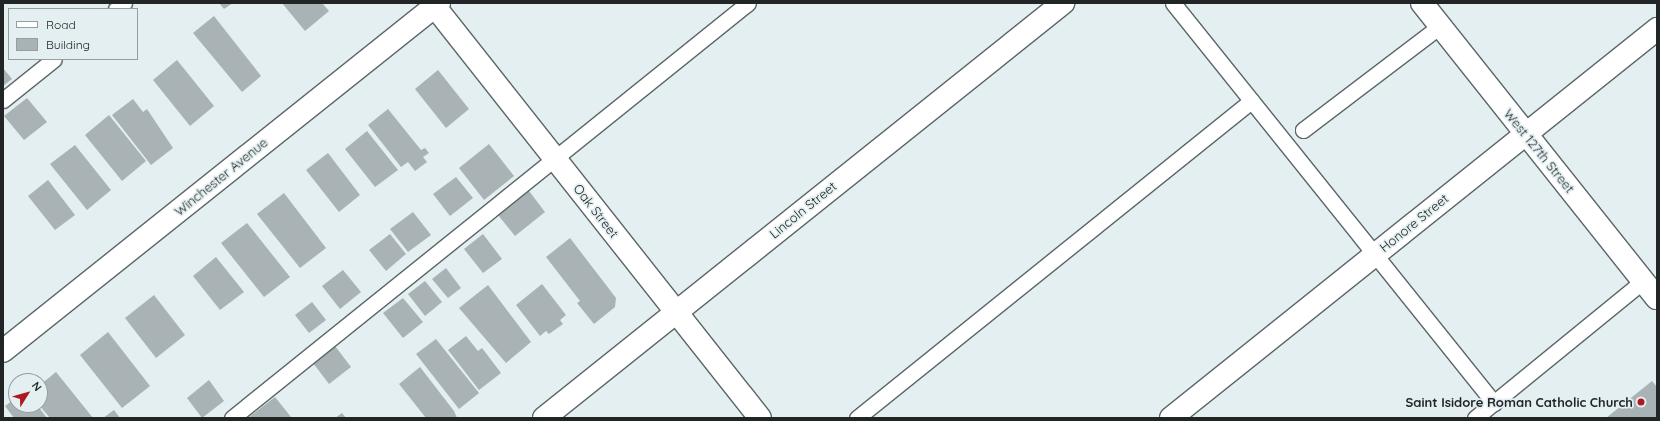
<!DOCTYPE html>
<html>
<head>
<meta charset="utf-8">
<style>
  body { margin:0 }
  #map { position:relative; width:1660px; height:421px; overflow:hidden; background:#e4eff1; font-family:Quicksand,sans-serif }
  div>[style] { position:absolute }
  .building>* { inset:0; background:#a9b2b4 }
  .roads { filter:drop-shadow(1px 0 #5d6668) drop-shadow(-1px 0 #5d6668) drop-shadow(0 1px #5d6668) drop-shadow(0 -1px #5d6668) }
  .service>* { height:15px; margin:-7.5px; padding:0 7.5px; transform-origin:7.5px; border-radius:7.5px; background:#fff }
  .minor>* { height:22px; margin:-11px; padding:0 11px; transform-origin:11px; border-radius:11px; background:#fff }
  .secondary>* { height:22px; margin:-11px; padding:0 11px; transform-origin:11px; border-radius:11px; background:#fff }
  .dots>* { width:11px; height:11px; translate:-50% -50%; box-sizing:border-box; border:2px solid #e4eff1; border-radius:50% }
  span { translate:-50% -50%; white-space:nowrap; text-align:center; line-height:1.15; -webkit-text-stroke:3.5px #e4eff1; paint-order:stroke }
  .street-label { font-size:13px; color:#212525 }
  .poi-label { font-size:13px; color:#212525; font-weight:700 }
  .right { translate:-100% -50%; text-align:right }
  .frame { position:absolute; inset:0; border:4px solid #212525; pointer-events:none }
  .legend { position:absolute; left:8px; top:8px; width:130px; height:52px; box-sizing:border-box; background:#e4eff1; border:1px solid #969e9f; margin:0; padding:5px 7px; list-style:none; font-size:12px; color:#212525 }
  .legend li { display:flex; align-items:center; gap:8px; height:20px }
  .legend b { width:20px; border:1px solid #969e9f }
  .north { position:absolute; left:8px; top:373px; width:40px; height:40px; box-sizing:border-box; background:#e4eff1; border:1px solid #969e9f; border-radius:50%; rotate:53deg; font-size:11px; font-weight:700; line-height:16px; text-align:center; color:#212525 }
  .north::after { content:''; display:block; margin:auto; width:14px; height:18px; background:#ac1923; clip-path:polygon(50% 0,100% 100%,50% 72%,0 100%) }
</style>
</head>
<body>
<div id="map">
  <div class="building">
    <div style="clip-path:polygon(219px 3px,233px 3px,224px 9px)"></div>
    <div style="clip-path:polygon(282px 3px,322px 3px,329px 11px,305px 31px)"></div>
    <div style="clip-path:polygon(214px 16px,261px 76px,242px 92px,193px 33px)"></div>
    <div style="clip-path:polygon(177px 60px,214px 106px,190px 126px,153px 80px)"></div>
    <div style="clip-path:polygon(3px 68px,12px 79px,3px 86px)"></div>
    <div style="clip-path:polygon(438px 70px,469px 109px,446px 128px,415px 89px)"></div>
    <div style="clip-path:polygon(27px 98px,47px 122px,24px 140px,4px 116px)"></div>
    <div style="clip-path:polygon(133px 99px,143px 112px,147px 109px,173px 148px,151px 165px,112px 115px)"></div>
    <div style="clip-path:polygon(388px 109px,421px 150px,425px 148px,429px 153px,423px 157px,427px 162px,415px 171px,408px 162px,401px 167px,368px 125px)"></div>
    <div style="clip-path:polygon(109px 115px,146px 161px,122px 181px,85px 135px)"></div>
    <div style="clip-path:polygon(367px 131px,398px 170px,375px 187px,345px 149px)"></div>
    <div style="clip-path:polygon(489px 144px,514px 176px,484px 200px,459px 168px)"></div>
    <div style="clip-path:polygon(75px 145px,111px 190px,87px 210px,50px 164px)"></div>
    <div style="clip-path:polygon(328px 153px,360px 195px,339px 212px,306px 170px)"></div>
    <div style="clip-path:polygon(456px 177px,473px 198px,450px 216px,433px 194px)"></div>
    <div style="clip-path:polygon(48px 180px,75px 215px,55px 230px,28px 196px)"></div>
    <div style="clip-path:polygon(529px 191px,545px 212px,515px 236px,498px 215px)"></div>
    <div style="clip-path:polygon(284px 193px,326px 248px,300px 268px,257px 214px)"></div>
    <div style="clip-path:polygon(413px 212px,431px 235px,408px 252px,390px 229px)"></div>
    <div style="clip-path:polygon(247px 223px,290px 277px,264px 297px,221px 243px)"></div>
    <div style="clip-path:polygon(390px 234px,406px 254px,386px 271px,369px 250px)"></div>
    <div style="clip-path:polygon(483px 234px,502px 259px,483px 273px,464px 249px)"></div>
    <div style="clip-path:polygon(570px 238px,616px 298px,615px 307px,594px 324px,577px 303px,580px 301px,546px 257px)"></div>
    <div style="clip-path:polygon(216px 257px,244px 292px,220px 310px,193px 276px)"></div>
    <div style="clip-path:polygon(446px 268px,461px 288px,448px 298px,432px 279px)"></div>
    <div style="clip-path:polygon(343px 270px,361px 292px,340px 309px,322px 286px)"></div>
    <div style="clip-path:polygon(425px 281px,442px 302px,425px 316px,408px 294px)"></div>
    <div style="clip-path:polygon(542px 284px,566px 315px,560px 320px,563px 324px,549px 334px,546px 331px,540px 336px,516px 305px)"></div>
    <div style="clip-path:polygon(488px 285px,531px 342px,506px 363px,459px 308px)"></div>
    <div style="clip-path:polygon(154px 295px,185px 335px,156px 358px,125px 318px)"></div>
    <div style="clip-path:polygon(403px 298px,423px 322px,403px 338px,383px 313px)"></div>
    <div style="clip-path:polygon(312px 302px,326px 320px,309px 333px,295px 315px)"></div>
    <div style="clip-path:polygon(108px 332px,150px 386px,122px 408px,80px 355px)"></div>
    <div style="clip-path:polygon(466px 336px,478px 351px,482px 348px,501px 373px,479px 390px,448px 350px)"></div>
    <div style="clip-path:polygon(436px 339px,479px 393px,459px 409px,416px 354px)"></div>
    <div style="clip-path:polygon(335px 346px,351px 367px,329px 384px,313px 363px)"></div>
    <div style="clip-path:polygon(420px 367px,454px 411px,457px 418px,426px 418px,399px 384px)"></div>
    <div style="clip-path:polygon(56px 372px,93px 418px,50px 418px,39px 405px,40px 385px)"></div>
    <div style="clip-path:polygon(209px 380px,224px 401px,202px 418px,187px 398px)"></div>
    <div style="clip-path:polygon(1652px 381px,1657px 387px,1657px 418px,1606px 418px)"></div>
    <div style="clip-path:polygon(275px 397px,291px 417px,248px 418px)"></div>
    <div style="clip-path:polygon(16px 398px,16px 405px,37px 405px,47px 418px,14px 418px,5px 406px)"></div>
    <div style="clip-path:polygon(114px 410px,120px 418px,103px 418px)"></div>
    <div style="clip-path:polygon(342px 413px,346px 418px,335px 418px)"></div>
  </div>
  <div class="roads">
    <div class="service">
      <div style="left:1173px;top:3px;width:513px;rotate:51.25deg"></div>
      <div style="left:116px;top:9px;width:10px;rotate:-37deg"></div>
      <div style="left:3px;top:100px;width:65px;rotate:-38.8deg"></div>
      <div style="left:1303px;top:130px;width:172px;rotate:-37.2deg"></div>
      <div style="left:232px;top:418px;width:662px;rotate:-38.81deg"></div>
      <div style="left:857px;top:418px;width:506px;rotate:-38.82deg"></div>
      <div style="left:1475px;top:418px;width:217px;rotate:-39.2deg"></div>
    </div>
    <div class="minor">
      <div style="left:432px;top:3px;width:529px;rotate:51.68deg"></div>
      <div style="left:3px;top:351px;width:558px;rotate:-38.6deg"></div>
      <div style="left:544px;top:418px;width:665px;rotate:-38.65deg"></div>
      <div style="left:1171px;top:418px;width:623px;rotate:-38.67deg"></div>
    </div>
    <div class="secondary">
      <div style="left:1422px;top:3px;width:377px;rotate:51.5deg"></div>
    </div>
  </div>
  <div class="dots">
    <div style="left:1641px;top:402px;background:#ac1923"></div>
  </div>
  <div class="street-label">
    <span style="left:1539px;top:151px;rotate:51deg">West 127th Street</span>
    <span style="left:221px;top:177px;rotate:-39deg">Winchester Avenue</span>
    <span style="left:803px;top:210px;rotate:-39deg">Lincoln Street</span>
    <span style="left:596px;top:211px;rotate:52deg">Oak Street</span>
    <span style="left:1414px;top:223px;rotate:-39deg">Honore Street</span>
  </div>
  <div class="poi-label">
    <span class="right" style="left:1633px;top:402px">Saint Isidore Roman Catholic Church</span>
  </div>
  <div class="frame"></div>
  <ul class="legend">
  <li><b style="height:5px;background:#fff"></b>Road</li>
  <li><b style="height:11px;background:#a9b2b4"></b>Building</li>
  </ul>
  <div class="north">N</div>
</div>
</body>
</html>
